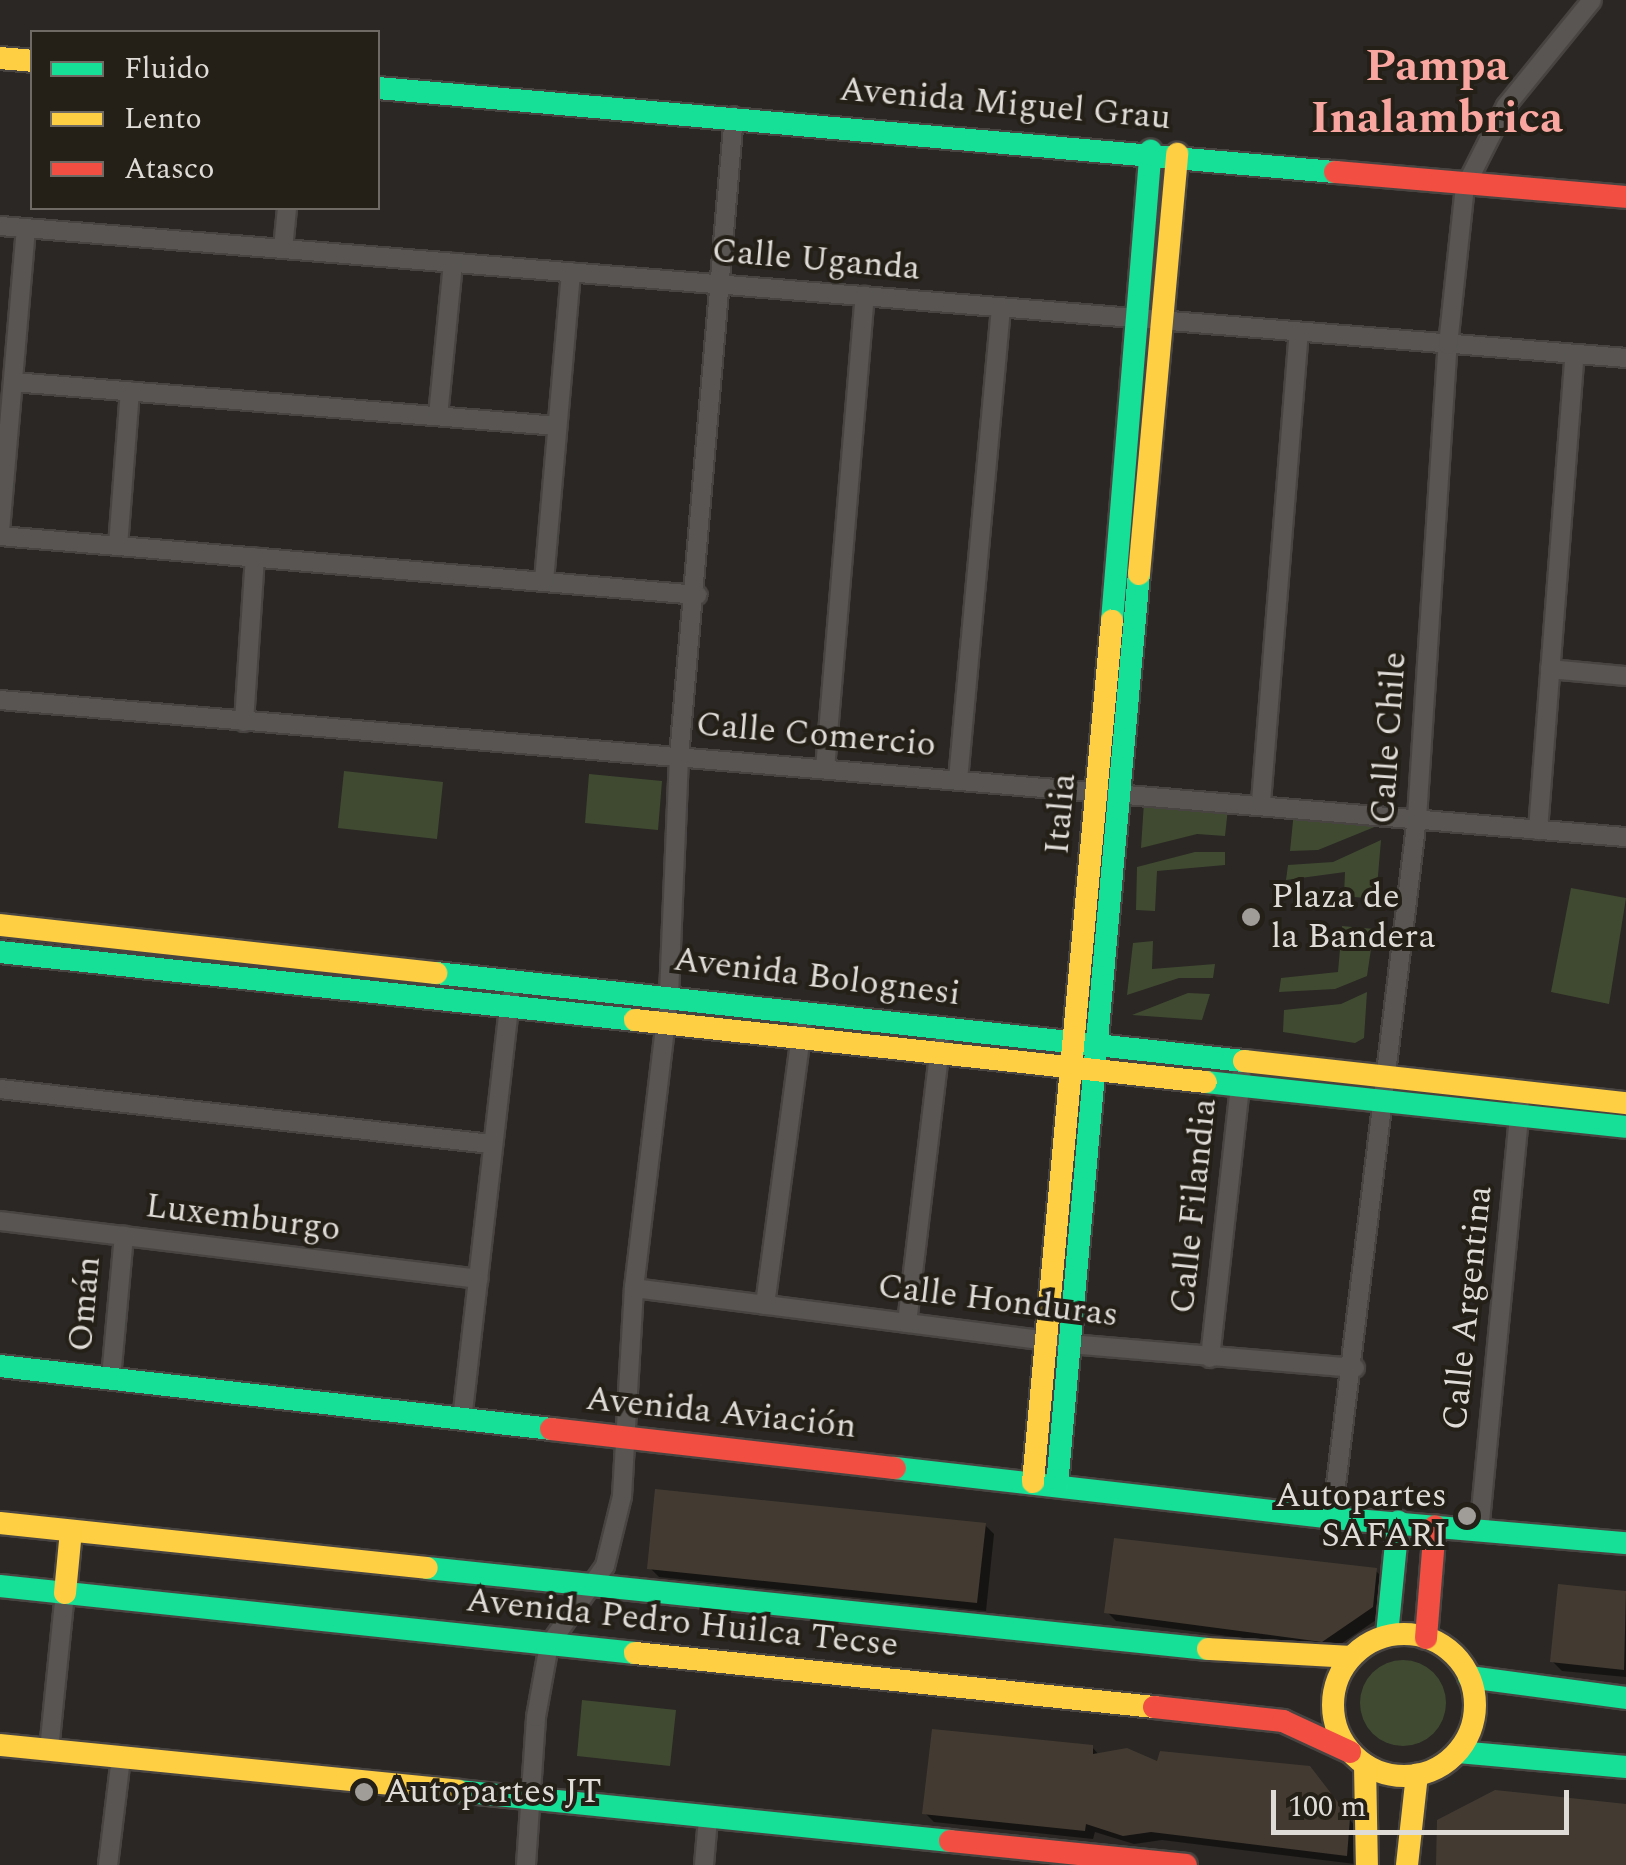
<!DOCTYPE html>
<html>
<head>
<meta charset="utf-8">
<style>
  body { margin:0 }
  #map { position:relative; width:1626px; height:1865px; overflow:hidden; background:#2a2724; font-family:Spectral,serif }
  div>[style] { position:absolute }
  .green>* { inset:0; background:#404a31 }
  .round { border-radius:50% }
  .shadow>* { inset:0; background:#0007 }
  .building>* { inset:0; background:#433b32 }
  .roads { filter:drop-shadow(2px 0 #484442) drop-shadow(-2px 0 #484442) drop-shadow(0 2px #484442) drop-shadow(0 -2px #484442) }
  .street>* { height:18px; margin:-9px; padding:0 9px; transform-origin:9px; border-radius:9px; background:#585552 }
  .fast>* { height:22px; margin:-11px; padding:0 11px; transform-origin:11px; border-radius:11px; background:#16e098 }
  .slow>* { height:22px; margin:-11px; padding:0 11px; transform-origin:11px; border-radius:11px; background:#ffcf43 }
  .slow>.ring { margin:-11px; padding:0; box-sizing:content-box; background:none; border:22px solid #ffcf43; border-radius:50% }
  .jam>* { height:22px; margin:-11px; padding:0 11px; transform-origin:11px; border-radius:11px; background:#f24e42 }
  .dots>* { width:28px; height:28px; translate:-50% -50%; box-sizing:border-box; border:5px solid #241f17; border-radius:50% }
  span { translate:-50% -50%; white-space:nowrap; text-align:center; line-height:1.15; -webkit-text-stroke:8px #241f17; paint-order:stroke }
  .street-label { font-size:35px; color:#dfdbd6 }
  .poi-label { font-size:35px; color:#dfdbd6 }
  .left { translate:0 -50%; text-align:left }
  .right { translate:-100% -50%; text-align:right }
  .district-label { font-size:45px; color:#f9a6a0; font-weight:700 }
  .legend { position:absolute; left:30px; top:30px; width:350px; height:180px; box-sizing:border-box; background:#241f17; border:2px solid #6f6a63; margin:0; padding:12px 18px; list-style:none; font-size:30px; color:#dfdbd6 }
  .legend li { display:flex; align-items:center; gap:20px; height:50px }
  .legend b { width:50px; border:2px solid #6f6a63 }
  .scale { position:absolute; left:1271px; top:1790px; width:298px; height:45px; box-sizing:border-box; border:5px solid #dfdbd6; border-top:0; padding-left:12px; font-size:30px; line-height:35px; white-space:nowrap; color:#dfdbd6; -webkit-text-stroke:8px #241f17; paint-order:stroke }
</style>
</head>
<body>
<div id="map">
  <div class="green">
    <div style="clip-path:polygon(344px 771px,443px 782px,437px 839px,338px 828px)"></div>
    <div style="clip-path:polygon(589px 774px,662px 781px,658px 830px,585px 823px)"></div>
    <div style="clip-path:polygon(1144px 802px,1228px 808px,1225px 836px,1197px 834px,1141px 848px)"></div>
    <div style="clip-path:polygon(1294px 811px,1377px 819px,1377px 826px,1318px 850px,1290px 851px)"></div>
    <div style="clip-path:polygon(1381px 840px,1376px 899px,1344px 896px,1345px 872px,1286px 880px,1288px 865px,1333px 862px)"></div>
    <div style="clip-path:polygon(1195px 852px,1225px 852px,1225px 865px,1157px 871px,1155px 911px,1136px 910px,1137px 867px)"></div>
    <div style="clip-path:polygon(1571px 888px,1626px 898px,1609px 1004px,1551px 992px)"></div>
    <div style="clip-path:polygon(1342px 926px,1374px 929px,1367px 976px,1335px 989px,1279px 992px,1281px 978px,1338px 972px)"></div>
    <div style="clip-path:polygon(1153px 941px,1152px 969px,1215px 964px,1213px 978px,1179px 978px,1127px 995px,1133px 943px)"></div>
    <div style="clip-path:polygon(1367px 992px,1364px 1038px,1355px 1043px,1283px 1032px,1284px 1010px,1341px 1004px)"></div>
    <div style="clip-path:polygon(1188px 993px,1210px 994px,1202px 1020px,1132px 1015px)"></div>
    <div class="round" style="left:1360px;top:1660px;width:86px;height:86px"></div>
    <div style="clip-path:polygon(582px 1700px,676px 1710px,670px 1766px,577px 1756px)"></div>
  </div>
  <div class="shadow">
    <div style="clip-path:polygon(985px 1525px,994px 1534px,986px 1611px,659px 1577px,650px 1568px)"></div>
    <div style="clip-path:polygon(1376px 1571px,1385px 1580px,1382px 1616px,1332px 1650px,1116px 1621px,1107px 1612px)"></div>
    <div style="clip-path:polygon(1560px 1587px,1626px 1594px,1626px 1677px,1562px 1671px,1553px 1662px)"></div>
    <div style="clip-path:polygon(1092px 1747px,1100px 1756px,1159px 1764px,1318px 1779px,1358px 1830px,1355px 1864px,1162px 1840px,1134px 1844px,1095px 1832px,1093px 1839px,934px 1822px,925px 1813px)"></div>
  </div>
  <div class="building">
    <div style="clip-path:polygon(655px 1489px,986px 1523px,977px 1603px,647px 1569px)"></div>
    <div style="clip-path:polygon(1114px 1538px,1377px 1568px,1373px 1607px,1322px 1642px,1104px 1613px)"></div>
    <div style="clip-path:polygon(1558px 1584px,1626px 1591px,1624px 1670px,1550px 1662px)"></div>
    <div style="clip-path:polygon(932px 1729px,1093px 1745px,1093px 1754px,1127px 1748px,1157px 1761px,1160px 1751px,1310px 1766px,1350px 1818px,1347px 1856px,1151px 1832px,1123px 1836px,1086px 1824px,1085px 1831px,922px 1814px)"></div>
    <div style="clip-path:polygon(1495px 1790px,1626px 1804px,1626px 1865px,1436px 1865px,1437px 1820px)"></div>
  </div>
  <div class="roads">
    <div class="street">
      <div style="left:0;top:226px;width:1631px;rotate:4.64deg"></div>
      <div style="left:283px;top:249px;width:41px;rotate:-84.4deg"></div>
      <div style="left:13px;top:382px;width:546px;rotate:4.62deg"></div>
      <div style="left:438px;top:416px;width:154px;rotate:-84.4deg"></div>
      <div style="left:0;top:531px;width:304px;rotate:-85.1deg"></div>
      <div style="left:0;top:536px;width:700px;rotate:4.83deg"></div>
      <div style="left:118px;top:546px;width:155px;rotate:-85.6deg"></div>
      <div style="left:544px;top:581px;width:310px;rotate:-85deg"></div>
      <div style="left:1550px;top:669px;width:76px;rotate:5.3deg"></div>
      <div style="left:0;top:700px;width:1632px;rotate:4.82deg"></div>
      <div style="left:244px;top:722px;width:165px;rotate:-86.2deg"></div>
      <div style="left:825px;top:769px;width:475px;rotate:-85.2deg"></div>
      <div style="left:958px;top:780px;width:474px;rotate:-84.8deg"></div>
      <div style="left:1261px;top:802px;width:471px;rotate:-85.4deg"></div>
      <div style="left:1538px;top:830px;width:477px;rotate:-85.6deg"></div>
      <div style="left:0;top:1089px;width:496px;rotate:6.4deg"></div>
      <div style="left:0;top:1221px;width:482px;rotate:6.9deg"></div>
      <div style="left:634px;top:1288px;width:440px;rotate:7.3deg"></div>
      <div style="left:1070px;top:1344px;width:286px;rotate:4.8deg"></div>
      <div style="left:765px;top:1305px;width:280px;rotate:-82.4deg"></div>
      <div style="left:907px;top:1323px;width:280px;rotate:-83.2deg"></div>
      <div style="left:1210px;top:1358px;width:285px;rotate:-83.7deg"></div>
      <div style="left:111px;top:1378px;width:143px;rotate:-84.8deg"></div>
      <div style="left:462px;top:1420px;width:425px;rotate:-83.5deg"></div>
      <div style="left:1332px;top:1518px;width:705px;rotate:-83.08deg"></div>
      <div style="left:1417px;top:818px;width:474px;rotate:-86.3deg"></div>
      <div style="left:1448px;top:345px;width:159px;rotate:-83.9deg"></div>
      <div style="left:1465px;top:187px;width:91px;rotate:-63.2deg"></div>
      <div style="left:1506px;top:106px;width:136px;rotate:-50.9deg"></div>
      <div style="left:1479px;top:1532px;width:428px;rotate:-84.5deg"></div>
      <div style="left:49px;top:1750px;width:158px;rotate:-84.2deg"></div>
      <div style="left:108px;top:1865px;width:108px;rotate:-83.1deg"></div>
      <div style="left:526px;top:1865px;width:148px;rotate:-86.1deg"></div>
      <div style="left:536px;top:1717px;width:73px;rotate:-79.8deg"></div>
      <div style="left:549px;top:1645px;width:97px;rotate:-54.7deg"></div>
      <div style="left:605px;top:1566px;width:72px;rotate:-76.3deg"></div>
      <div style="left:622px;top:1496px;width:208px;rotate:-86.7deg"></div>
      <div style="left:634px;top:1288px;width:295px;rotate:-83.2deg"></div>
      <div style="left:669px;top:995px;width:238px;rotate:-87.6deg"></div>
      <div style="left:679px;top:757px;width:643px;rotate:-85.1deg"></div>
      <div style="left:704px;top:1865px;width:47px;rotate:-85.1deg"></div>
    </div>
    <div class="fast">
      <div style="left:378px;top:88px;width:961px;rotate:5.02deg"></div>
      <div style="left:1112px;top:621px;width:472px;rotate:-85.3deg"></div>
      <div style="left:0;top:952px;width:639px;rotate:6.11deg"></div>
      <div style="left:436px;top:973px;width:813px;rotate:6.22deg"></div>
      <div style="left:1206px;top:1082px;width:422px;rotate:6.1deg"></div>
      <div style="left:0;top:1366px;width:555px;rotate:6.52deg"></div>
      <div style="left:895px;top:1468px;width:440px;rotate:6.5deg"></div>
      <div style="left:1332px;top:1518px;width:295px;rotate:4.9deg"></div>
      <div style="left:1057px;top:1485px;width:915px;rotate:-84.86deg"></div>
      <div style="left:427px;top:1568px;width:785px;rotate:5.92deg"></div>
      <div style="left:0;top:1586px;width:639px;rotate:6.02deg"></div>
      <div style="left:1387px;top:1635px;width:114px;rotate:-84.4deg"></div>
      <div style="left:1469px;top:1677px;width:158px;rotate:7.6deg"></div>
      <div style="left:1458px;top:1752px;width:169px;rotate:5.1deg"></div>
      <div style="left:458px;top:1791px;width:495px;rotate:5.8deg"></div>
    </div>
    <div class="slow">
      <div style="left:0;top:58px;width:32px;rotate:5deg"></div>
      <div style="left:1139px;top:574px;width:422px;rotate:-84.8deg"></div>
      <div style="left:0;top:925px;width:439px;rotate:6.3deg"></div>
      <div style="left:635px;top:1020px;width:574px;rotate:6.2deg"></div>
      <div style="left:1244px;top:1061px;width:384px;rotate:6.3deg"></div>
      <div style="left:1033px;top:1482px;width:865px;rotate:-84.76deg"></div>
      <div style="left:0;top:1523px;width:429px;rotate:6deg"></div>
      <div style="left:65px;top:1593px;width:62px;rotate:-84.5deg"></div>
      <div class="ring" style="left:1333px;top:1634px;width:120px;height:120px"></div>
      <div style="left:1208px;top:1649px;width:142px;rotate:3.2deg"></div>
      <div style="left:635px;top:1653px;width:522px;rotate:5.94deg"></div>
      <div style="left:0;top:1745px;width:460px;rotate:5.7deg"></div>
      <div style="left:1365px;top:1765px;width:100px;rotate:88.9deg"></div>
      <div style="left:1407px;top:1865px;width:91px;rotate:-83.7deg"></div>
    </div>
    <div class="jam">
      <div style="left:1335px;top:172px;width:292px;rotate:4.9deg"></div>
      <div style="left:551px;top:1429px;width:346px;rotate:6.5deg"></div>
      <div style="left:1426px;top:1638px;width:112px;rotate:-85.4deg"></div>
      <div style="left:1154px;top:1707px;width:130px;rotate:6.2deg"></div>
      <div style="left:1283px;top:1721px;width:74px;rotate:24.8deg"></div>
      <div style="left:950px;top:1841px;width:237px;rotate:5.8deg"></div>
    </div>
  </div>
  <div class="dots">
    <div style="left:1251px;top:917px;background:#a09c98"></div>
    <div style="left:1467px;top:1516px;background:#a09c98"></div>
    <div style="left:364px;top:1792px;background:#a09c98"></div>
  </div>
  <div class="street-label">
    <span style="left:1005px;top:104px;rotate:5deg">Avenida Miguel Grau</span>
    <span style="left:816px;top:260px;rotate:5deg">Calle Uganda</span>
    <span style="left:816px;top:735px;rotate:5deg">Calle Comercio</span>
    <span style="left:1389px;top:738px;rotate:-86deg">Calle Chile</span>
    <span style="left:1061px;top:814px;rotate:-85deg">Italia</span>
    <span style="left:817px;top:977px;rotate:7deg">Avenida Bolognesi</span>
    <span style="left:1194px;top:1206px;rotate:-84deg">Calle Filandia</span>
    <span style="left:243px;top:1218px;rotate:7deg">Luxemburgo</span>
    <span style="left:998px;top:1301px;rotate:7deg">Calle Honduras</span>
    <span style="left:85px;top:1304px;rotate:-85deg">Omán</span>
    <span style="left:1468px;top:1308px;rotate:-84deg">Calle Argentina</span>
    <span style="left:721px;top:1413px;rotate:6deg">Avenida Aviación</span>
    <span style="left:682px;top:1623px;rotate:6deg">Avenida Pedro Huilca Tecse</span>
  </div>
  <div class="poi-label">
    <span class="left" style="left:1271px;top:917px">Plaza de<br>la Bandera</span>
    <span class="right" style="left:1447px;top:1516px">Autopartes<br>SAFARI</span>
    <span class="left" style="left:384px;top:1792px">Autopartes JT</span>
  </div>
  <div class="district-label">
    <span style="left:1437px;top:93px">Pampa<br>Inalambrica</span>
  </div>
  <ul class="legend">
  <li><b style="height:12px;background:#16e098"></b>Fluido</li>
  <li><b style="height:12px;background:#ffcf43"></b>Lento</li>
  <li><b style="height:12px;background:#f24e42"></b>Atasco</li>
  </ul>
  <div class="scale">100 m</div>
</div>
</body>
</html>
